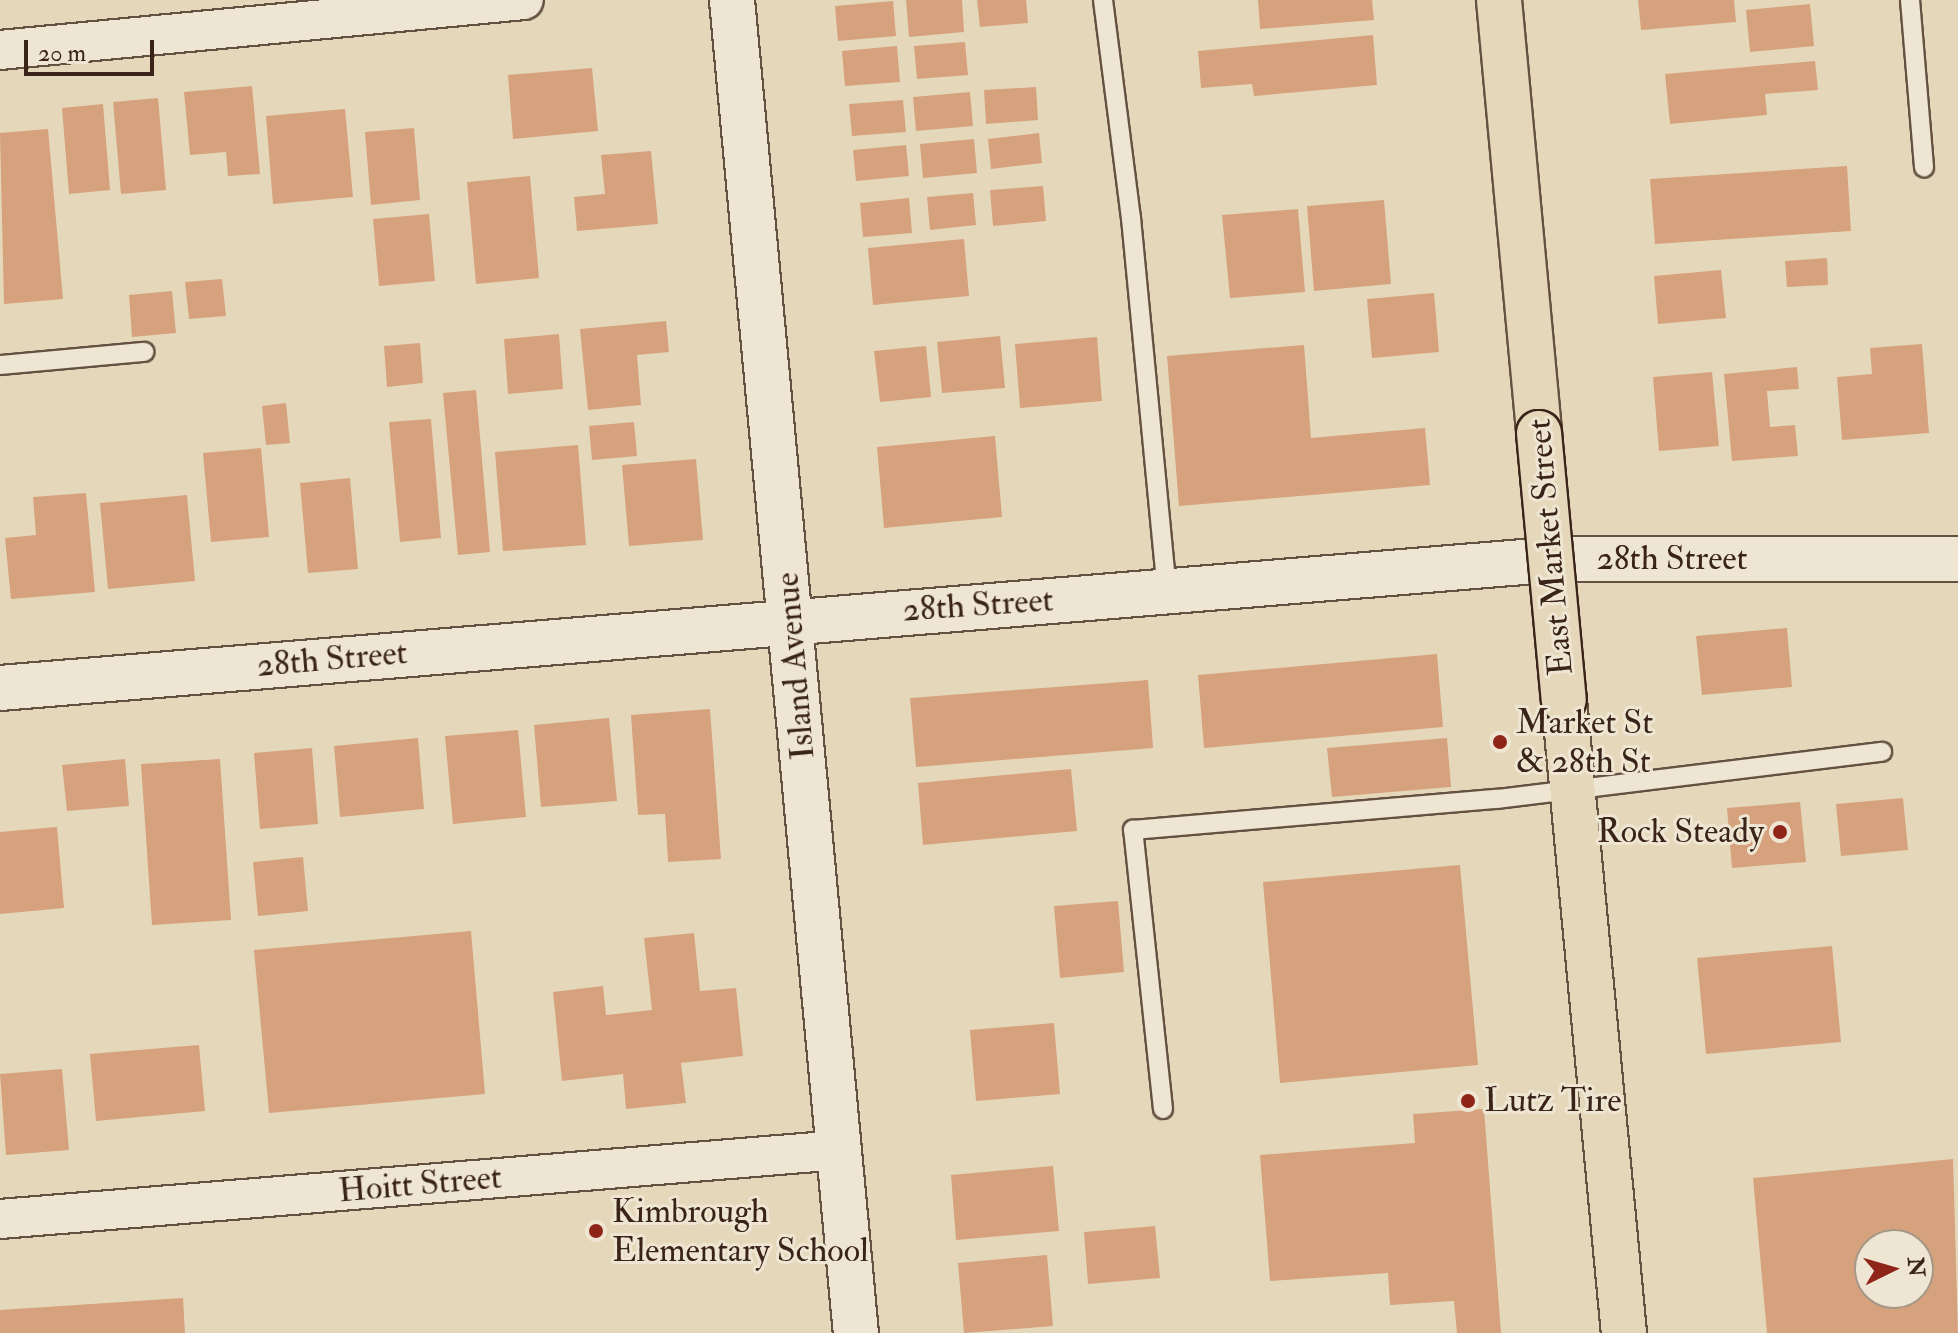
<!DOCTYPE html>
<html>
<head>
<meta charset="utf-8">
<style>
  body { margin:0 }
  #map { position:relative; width:1958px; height:1333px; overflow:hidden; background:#e5d8ba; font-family:"IM FELL Double Pica",serif }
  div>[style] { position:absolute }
  .building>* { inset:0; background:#d6a27d }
  .roads { filter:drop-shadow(2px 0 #655142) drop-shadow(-2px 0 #655142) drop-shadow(0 2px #655142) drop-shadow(0 -2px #655142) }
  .service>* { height:18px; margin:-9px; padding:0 9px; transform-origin:9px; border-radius:9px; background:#eee6d2 }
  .minor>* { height:38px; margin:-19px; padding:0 19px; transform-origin:19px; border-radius:19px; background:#eee6d2 }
  .tertiary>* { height:44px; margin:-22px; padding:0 22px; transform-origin:22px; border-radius:22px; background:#eee6d2 }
  .primary>* { height:44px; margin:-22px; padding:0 22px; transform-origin:22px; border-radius:22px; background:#e5d8ba }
  .bridges { filter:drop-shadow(2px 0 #3a241a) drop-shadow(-2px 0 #3a241a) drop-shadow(0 2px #3a241a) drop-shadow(0 -2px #3a241a) }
  .primary-bridge>* { height:44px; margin:-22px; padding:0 22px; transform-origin:22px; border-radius:22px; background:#e5d8ba }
  .dots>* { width:22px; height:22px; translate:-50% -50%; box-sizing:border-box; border:4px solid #eee6d2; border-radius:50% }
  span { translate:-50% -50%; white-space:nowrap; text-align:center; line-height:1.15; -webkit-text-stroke:6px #eee6d2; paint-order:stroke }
  .street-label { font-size:34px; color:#3a241a }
  .poi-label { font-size:34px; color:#3a241a }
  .left { translate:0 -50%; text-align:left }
  .right { translate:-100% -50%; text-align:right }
  .north { position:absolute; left:1854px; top:1229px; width:80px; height:80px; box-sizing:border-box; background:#eee6d2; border:2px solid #a69888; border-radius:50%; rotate:85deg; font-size:22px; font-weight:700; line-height:32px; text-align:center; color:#3a241a }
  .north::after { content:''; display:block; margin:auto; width:28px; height:36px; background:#8f2418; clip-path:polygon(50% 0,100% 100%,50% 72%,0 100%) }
  .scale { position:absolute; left:24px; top:40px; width:130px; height:36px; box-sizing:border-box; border:4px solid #3a241a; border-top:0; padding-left:10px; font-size:24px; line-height:28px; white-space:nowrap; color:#3a241a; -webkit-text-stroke:6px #eee6d2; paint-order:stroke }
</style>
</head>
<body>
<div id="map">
  <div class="building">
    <div style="clip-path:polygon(906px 0,962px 0,964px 32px,909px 37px)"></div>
    <div style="clip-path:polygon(977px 0,1026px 0,1028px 23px,980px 27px)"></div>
    <div style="clip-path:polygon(1258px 0,1372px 0,1374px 20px,1260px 29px)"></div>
    <div style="clip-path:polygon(1638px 0,1734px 0,1736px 22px,1641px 30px)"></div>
    <div style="clip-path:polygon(893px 1px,896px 36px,838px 41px,835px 6px)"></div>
    <div style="clip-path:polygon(1810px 4px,1814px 46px,1750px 52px,1746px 10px)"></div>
    <div style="clip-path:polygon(1373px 35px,1377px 85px,1254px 96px,1252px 84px,1201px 88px,1198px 51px)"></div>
    <div style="clip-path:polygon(965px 42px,968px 75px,917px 79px,914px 46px)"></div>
    <div style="clip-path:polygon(897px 46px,900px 82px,845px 86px,842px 51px)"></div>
    <div style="clip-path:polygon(1815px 61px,1818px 90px,1765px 94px,1767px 115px,1670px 124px,1665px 74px)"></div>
    <div style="clip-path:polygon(592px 68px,598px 131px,513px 139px,508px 75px)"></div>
    <div style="clip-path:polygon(252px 86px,260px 174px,228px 176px,226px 152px,190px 155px,184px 92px)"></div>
    <div style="clip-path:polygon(1036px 87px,1038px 120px,986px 124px,984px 90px)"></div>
    <div style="clip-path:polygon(970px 92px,973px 126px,916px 131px,913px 97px)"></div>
    <div style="clip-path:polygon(158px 98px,166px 190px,121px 194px,113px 102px)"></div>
    <div style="clip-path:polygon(903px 100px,906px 132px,852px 136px,849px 104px)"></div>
    <div style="clip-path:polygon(103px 104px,110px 190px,69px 194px,62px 108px)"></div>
    <div style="clip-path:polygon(345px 109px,353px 197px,273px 204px,266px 116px)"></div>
    <div style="clip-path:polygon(414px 128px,420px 200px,371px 205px,365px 132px)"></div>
    <div style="clip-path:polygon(48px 129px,63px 299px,4px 304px,0 133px)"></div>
    <div style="clip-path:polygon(1039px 133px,1042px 163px,991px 169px,988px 139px)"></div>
    <div style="clip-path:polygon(974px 139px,977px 173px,923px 178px,920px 144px)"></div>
    <div style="clip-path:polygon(906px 145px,909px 176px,856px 181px,853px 150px)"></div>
    <div style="clip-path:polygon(651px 151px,658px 224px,577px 231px,574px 197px,605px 194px,601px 155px)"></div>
    <div style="clip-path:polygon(1847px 166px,1851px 231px,1655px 244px,1650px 179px)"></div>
    <div style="clip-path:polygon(530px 176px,539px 278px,476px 284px,467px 182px)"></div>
    <div style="clip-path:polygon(1043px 186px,1046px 221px,993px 226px,990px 190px)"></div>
    <div style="clip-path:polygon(973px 193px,976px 225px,930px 230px,927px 197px)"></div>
    <div style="clip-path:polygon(909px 198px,912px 233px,863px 237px,860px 203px)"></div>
    <div style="clip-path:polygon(1384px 200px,1391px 284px,1314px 291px,1307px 206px)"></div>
    <div style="clip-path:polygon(1298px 209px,1305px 292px,1230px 298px,1222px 215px)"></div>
    <div style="clip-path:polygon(429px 214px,435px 281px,379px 286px,373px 219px)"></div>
    <div style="clip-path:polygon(964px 239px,969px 296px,873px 305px,868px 248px)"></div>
    <div style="clip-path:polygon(1827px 258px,1828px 285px,1787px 287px,1785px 261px)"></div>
    <div style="clip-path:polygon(1721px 270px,1726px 318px,1658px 324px,1654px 276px)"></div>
    <div style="clip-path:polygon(222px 279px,226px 316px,189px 319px,185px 282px)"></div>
    <div style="clip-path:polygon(172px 291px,176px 333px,132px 337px,129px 295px)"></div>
    <div style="clip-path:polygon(1434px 293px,1439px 352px,1372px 358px,1367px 299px)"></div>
    <div style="clip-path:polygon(666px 321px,669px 352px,637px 355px,641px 405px,588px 410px,580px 329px)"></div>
    <div style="clip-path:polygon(559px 334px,563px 389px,508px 394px,504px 339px)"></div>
    <div style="clip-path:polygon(1000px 336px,1005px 388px,942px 393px,937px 342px)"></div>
    <div style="clip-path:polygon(1097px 337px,1102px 401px,1020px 408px,1015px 344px)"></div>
    <div style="clip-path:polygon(420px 343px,423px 383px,387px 387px,384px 346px)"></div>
    <div style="clip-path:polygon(1922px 344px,1929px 433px,1842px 440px,1837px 377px,1872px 374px,1870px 348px)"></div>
    <div style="clip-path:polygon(1304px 345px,1311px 438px,1425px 428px,1430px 485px,1179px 506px,1167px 356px)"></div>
    <div style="clip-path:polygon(926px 346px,931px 397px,880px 402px,874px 351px)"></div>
    <div style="clip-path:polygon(1797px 367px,1799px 389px,1767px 391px,1770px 427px,1795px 425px,1798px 456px,1732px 461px,1724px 374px)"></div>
    <div style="clip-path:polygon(1712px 372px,1719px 446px,1659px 451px,1653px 377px)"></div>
    <div style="clip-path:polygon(476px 390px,490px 552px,458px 555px,443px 393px)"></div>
    <div style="clip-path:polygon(286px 403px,290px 443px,266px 445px,262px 406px)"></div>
    <div style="clip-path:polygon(431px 419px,441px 538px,400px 542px,389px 422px)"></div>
    <div style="clip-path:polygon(634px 422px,637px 456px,592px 460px,589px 426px)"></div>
    <div style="clip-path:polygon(995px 436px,1002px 517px,884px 528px,877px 447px)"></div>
    <div style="clip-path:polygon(578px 445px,586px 545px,503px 551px,495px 452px)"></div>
    <div style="clip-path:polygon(261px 448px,269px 537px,211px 542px,203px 453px)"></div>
    <div style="clip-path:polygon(696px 459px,703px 540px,629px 546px,622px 465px)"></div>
    <div style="clip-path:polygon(350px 478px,358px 569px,308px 573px,300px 483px)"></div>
    <div style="clip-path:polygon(86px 493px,95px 592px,11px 599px,5px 538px,36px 535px,33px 497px)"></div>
    <div style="clip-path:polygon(187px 495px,195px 581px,108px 589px,100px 503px)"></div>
    <div style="clip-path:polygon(1787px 628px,1792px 687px,1702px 695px,1696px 636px)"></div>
    <div style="clip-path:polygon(1437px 654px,1443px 727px,1204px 748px,1198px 675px)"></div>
    <div style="clip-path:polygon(1148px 680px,1153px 748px,916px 767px,910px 698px)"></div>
    <div style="clip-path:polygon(710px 709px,721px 859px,668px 862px,665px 814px,638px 815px,631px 715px)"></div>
    <div style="clip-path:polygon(609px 718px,617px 801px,541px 807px,534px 725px)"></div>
    <div style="clip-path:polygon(518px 730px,526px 817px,453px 824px,445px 736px)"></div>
    <div style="clip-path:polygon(418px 738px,424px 809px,340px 817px,334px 746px)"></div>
    <div style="clip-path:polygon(1447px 738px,1451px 787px,1332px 797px,1327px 748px)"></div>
    <div style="clip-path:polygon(312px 748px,318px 824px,260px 829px,254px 753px)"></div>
    <div style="clip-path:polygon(125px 759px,129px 806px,67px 811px,62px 765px)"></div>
    <div style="clip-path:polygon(220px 759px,231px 920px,152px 925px,141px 764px)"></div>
    <div style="clip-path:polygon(1071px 769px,1077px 831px,923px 845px,918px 783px)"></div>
    <div style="clip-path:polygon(1903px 798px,1908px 850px,1841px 856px,1836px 804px)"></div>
    <div style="clip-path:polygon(1800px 802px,1806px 862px,1732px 868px,1727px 808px)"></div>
    <div style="clip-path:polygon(57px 827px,64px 908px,0 914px,0 832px)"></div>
    <div style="clip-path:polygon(303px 857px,308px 911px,258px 916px,253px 862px)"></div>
    <div style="clip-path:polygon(1460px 865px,1478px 1065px,1280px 1083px,1263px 882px)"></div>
    <div style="clip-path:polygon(1118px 901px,1124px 972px,1060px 978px,1054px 906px)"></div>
    <div style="clip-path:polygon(471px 931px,485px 1094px,269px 1113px,254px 950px)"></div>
    <div style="clip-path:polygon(694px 933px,700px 991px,736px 988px,743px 1056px,681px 1063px,686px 1103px,626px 1109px,623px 1074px,562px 1081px,553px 992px,603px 986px,606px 1015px,652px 1010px,644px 938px)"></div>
    <div style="clip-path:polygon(1832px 946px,1841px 1042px,1706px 1054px,1697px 958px)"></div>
    <div style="clip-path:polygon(1054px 1023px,1060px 1094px,976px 1101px,970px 1030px)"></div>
    <div style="clip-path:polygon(199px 1045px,205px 1111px,96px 1121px,90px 1054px)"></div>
    <div style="clip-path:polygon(62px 1069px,69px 1150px,6px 1155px,0 1074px)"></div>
    <div style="clip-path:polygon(1484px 1109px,1501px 1333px,1457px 1333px,1454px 1301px,1390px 1305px,1388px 1273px,1270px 1281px,1260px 1155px,1415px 1143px,1413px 1114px)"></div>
    <div style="clip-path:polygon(evenodd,1953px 1159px,1958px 1333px,1767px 1333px,1753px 1178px,1953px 1159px,1870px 1245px,1918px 1245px,1918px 1293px,1870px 1293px,1870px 1245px)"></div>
    <div style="clip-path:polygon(1053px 1166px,1059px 1231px,956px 1240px,951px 1175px)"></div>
    <div style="clip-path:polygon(1155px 1226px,1160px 1278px,1088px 1284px,1084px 1232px)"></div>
    <div style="clip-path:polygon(1047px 1255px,1053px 1326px,964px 1333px,958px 1263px)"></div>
    <div style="clip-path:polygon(183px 1298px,185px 1333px,0 1333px,0 1310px)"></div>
  </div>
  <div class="roads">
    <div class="service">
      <div style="left:1103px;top:0;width:220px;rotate:82.7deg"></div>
      <div style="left:1131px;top:218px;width:376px;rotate:84.5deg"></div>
      <div style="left:1910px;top:0;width:168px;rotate:85.2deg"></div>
      <div style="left:0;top:365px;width:145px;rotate:-5.2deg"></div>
      <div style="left:1163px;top:1109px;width:281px;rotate:-96.1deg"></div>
      <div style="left:1133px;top:830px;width:365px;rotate:-4.9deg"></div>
      <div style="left:1497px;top:799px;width:388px;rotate:-7deg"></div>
    </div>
    <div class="minor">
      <div style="left:0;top:50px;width:526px;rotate:-5.45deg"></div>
      <div style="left:0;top:1219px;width:843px;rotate:-4.7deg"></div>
    </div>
    <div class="tertiary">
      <div style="left:732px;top:0;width:1339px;rotate:84.69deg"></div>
      <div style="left:0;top:688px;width:1563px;rotate:-4.73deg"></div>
      <div style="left:1558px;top:559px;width:400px"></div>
    </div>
    <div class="primary">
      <div style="left:1499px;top:0;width:435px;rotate:84.7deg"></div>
      <div style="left:1564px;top:700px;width:636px;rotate:84.59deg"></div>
    </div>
  </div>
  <div class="bridges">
    <div class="primary-bridge">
      <div style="left:1539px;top:433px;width:268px;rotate:84.7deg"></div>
    </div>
  </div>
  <div class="dots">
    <div style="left:1500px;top:742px;background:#8f2418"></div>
    <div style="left:1780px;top:832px;background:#8f2418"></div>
    <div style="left:1468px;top:1101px;background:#8f2418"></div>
    <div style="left:596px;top:1231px;background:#8f2418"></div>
  </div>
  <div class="street-label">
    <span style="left:1550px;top:547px;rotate:-95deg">East Market Street</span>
    <span style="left:1672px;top:559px">28th Street</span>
    <span style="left:978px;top:605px;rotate:-4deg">28th Street</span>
    <span style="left:332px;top:659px;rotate:-5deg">28th Street</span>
    <span style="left:795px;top:666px;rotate:-95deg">Island Avenue</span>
    <span style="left:420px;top:1184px;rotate:-5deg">Hoitt Street</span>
  </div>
  <div class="poi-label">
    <span class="left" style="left:1516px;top:742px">Market St<br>&amp; 28th St</span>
    <span class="right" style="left:1764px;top:832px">Rock Steady</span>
    <span class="left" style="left:1484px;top:1101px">Lutz Tire</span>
    <span class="left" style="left:612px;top:1231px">Kimbrough<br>Elementary School</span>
  </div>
  <div class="north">N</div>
  <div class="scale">20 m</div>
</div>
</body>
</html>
